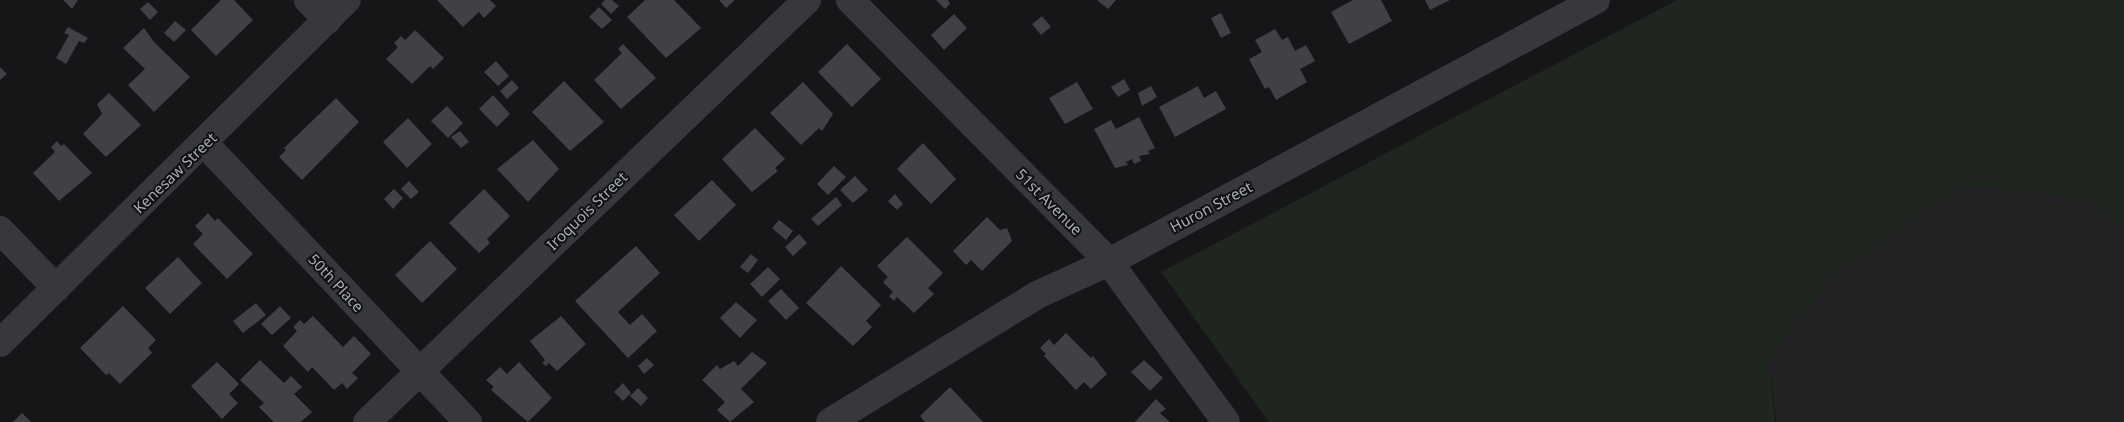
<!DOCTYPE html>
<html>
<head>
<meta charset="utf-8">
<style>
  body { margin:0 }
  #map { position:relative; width:2124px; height:422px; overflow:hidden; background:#161618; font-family:"Noto Sans",sans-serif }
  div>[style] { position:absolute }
  .built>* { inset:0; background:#222225 }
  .green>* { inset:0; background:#1e261f }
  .building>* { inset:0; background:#404145 }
  .minor>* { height:28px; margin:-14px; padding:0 14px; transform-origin:14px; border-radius:14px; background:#37383d }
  span { translate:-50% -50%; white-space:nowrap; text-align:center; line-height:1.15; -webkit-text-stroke:4px #111113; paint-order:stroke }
  .street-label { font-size:15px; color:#a8adb8 }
</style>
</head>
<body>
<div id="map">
  <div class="built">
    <div style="clip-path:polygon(1962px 185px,2085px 199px,2124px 228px,2124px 422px,1776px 422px,1770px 363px,1829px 279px)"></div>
  </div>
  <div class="green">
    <div style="clip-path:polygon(1677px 0,2124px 0,2124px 228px,2085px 199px,1962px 186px,1829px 279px,1770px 363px,1775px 422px,1269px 422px,1161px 272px)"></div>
  </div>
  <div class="building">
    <div style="clip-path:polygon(63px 0,78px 0,72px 9px)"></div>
    <div style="clip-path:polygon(221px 0,234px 0,253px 20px,216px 56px,191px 30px)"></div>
    <div style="clip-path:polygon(437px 0,490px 0,496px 6px,484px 18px,479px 12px,463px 27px)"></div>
    <div style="clip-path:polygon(605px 0,612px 0,619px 6px,611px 14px,601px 4px)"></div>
    <div style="clip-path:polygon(645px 0,674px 0,701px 28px,666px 58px,627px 17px)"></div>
    <div style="clip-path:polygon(719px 0,735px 0,726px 8px)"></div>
    <div style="clip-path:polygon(936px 0,948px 0,950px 4px,945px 9px)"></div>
    <div style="clip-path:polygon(1097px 0,1116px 0,1108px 9px)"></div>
    <div style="clip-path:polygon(1353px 0,1381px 0,1392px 21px,1349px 44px,1331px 12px)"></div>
    <div style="clip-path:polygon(1425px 0,1450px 0,1430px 10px)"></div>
    <div style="clip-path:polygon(148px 2px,158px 12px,150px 20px,140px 9px)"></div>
    <div style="clip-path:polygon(599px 7px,612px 20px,602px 29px,589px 17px)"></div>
    <div style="clip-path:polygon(1221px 13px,1231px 33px,1221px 38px,1211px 18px)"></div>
    <div style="clip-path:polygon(954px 14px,967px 28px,944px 50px,931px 35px)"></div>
    <div style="clip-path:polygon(1042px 16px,1051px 27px,1041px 35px,1032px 24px)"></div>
    <div style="clip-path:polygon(175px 21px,186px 30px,174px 42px,164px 33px)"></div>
    <div style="clip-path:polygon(68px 27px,88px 38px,84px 43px,79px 41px,66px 64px,56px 58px,69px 35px,64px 33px)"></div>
    <div style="clip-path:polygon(144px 28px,154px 42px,190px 77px,154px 112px,128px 85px,145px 69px,123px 48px)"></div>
    <div style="clip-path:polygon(1275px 29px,1282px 40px,1288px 37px,1295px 51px,1306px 45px,1315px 61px,1300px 69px,1307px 82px,1276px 100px,1269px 87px,1265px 89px,1249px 59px,1262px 52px,1255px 40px)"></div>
    <div style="clip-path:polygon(415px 30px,444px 58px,433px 69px,430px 66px,412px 84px,386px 59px,398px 47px,394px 43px,401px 36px,405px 40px)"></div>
    <div style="clip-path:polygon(623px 44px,656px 78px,621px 109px,594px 80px,622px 53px,618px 49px)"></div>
    <div style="clip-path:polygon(847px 44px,881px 79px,852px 107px,818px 72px)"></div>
    <div style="clip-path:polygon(496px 61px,509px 76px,498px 86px,484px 72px)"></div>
    <div style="clip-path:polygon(0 67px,7px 74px,0 80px)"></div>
    <div style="clip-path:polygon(1124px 79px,1130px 90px,1118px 97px,1111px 87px)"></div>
    <div style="clip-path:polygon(512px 80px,519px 88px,507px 99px,500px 91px)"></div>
    <div style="clip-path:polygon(564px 81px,604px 122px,570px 151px,532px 112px)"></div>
    <div style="clip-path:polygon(803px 82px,833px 114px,822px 131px,819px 128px,801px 145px,770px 113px)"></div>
    <div style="clip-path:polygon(1077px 82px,1093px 109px,1065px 124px,1049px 98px)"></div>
    <div style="clip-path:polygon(1151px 86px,1157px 97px,1142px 106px,1138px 93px)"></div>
    <div style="clip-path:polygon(1198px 86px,1204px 98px,1216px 91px,1226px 109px,1175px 137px,1159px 107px)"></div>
    <div style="clip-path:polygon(109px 93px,141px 125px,106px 157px,83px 134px,102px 114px,97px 104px)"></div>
    <div style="clip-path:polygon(493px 95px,510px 114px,497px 127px,479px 109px)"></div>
    <div style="clip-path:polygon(336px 98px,359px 122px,302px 180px,279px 157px,286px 150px,284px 148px)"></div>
    <div style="clip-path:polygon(447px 106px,463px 123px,448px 138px,431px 121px)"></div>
    <div style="clip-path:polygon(1139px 117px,1155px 148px,1148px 151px,1150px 154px,1139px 156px,1141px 161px,1134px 164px,1132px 159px,1126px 162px,1128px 165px,1115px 168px,1094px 129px,1111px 120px,1116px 129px)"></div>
    <div style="clip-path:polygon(408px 118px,432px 144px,407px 168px,383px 142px)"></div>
    <div style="clip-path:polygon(755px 128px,785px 159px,775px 168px,778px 171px,752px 192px,722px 159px)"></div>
    <div style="clip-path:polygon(460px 131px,469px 142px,461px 148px,451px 137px)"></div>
    <div style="clip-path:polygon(533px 140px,559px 169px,528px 202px,497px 169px)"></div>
    <div style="clip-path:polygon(57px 141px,61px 146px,64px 144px,92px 173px,59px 201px,33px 173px,55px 152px,51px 147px)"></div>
    <div style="clip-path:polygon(923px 143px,956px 179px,931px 204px,897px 169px)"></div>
    <div style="clip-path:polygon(834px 166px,846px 177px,828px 195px,817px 184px)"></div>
    <div style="clip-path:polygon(855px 176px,868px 190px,853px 203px,840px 190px)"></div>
    <div style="clip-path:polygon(712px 180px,736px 205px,699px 241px,674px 215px)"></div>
    <div style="clip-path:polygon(409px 181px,419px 192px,411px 199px,401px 189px)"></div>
    <div style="clip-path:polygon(394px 189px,403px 198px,393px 209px,384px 199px)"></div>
    <div style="clip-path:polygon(484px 189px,510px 216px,487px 239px,490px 243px,479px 253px,449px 223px)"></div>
    <div style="clip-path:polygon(895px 194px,903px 204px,897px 210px,888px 201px)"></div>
    <div style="clip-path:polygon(836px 197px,842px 205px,818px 226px,811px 219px)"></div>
    <div style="clip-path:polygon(208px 213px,215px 221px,218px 218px,253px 254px,227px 279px,193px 244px,203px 234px,195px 226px)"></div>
    <div style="clip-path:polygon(987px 217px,1000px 230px,1007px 228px,1012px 241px,982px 271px,971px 260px,966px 265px,953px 251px)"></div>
    <div style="clip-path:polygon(779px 220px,793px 231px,786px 240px,772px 228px)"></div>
    <div style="clip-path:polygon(799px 234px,807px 243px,793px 256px,785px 247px)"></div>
    <div style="clip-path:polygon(907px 237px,943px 273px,928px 288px,934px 294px,914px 313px,897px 297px,894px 301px,889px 296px,893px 292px,883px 282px,888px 277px,877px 266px)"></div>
    <div style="clip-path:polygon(430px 241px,457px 269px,422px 303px,395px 275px)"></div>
    <div style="clip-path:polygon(636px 246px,660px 273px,618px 312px,630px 325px,642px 314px,657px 331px,628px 358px,575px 301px)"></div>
    <div style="clip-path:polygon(751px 254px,758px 260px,748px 273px,740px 267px)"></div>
    <div style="clip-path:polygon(178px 257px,202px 283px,170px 314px,145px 288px)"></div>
    <div style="clip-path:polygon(841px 266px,881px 305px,866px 321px,872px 327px,853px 346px,806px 303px)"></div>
    <div style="clip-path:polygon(768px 267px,780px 279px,762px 297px,750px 284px)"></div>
    <div style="clip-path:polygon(781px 289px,799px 308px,786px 320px,768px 301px)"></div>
    <div style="clip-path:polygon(736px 302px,757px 320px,740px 338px,720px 318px)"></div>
    <div style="clip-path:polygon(256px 303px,266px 315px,243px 333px,233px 321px)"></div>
    <div style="clip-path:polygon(123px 306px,156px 340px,148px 348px,152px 353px,120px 384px,109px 373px,106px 375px,80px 348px)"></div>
    <div style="clip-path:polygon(280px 306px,291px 318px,272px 335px,261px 324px)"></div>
    <div style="clip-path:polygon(313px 316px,343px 347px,354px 336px,371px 354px,352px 373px,358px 378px,347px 389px,342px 383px,334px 390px,312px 367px,308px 372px,283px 346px,297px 331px,293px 327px,300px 320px,304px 324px)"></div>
    <div style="clip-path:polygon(561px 316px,586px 344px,557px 371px,549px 363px,546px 366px,542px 363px,545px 360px,530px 341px)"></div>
    <div style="clip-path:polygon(1066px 333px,1091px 358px,1093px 356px,1107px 374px,1091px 389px,1084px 382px,1076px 390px,1044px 356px,1046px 354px,1040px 348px,1049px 339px,1054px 345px)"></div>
    <div style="clip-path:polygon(752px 352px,767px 363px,741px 389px,754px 402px,730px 422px,717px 410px,725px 402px,702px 380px,717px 365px,720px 369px,734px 361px,738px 366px)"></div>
    <div style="clip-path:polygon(647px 358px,654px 365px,644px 374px,638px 366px)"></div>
    <div style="clip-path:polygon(260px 360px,284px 383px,291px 376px,302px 387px,294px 394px,312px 412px,301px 422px,274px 422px,259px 407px,264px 403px,240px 380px)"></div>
    <div style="clip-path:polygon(1144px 360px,1163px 378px,1150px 391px,1131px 372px)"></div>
    <div style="clip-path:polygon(217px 362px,239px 384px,229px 394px,238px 403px,222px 419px,191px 386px)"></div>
    <div style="clip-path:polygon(519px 362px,552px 398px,528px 422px,491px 390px,494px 387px,486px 380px,500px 367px,507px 374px)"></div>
    <div style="clip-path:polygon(623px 383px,631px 393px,623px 401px,614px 392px)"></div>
    <div style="clip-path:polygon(950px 387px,983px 422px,925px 422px,920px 416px)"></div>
    <div style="clip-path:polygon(638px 388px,648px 398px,641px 406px,630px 396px)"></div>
    <div style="clip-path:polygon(1156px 399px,1166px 409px,1160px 413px,1170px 422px,1135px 422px)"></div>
    <div style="clip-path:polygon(22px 413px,31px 422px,13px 422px)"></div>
  </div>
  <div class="minor">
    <div style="left:308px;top:0;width:28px;rotate:46deg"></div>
    <div style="left:850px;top:0;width:368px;rotate:45.3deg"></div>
    <div style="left:1109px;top:262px;width:198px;rotate:53.8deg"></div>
    <div style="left:205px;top:144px;width:383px;rotate:46.6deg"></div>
    <div style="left:0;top:230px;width:81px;rotate:46deg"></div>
    <div style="left:0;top:343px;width:488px;rotate:-44.7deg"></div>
    <div style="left:367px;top:422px;width:610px;rotate:-43.8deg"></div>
    <div style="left:830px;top:422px;width:243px;rotate:-31.5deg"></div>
    <div style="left:1037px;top:295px;width:79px;rotate:-24.6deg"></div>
    <div style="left:1109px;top:262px;width:553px;rotate:-28.28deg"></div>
  </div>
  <div class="street-label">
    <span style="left:175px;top:173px;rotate:-44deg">Kenesaw Street</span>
    <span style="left:1049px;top:202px;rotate:45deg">51st Avenue</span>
    <span style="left:1211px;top:207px;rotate:-28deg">Huron Street</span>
    <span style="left:587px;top:211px;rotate:-44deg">Iroquois Street</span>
    <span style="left:336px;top:283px;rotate:47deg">50th Place</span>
  </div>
</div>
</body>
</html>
